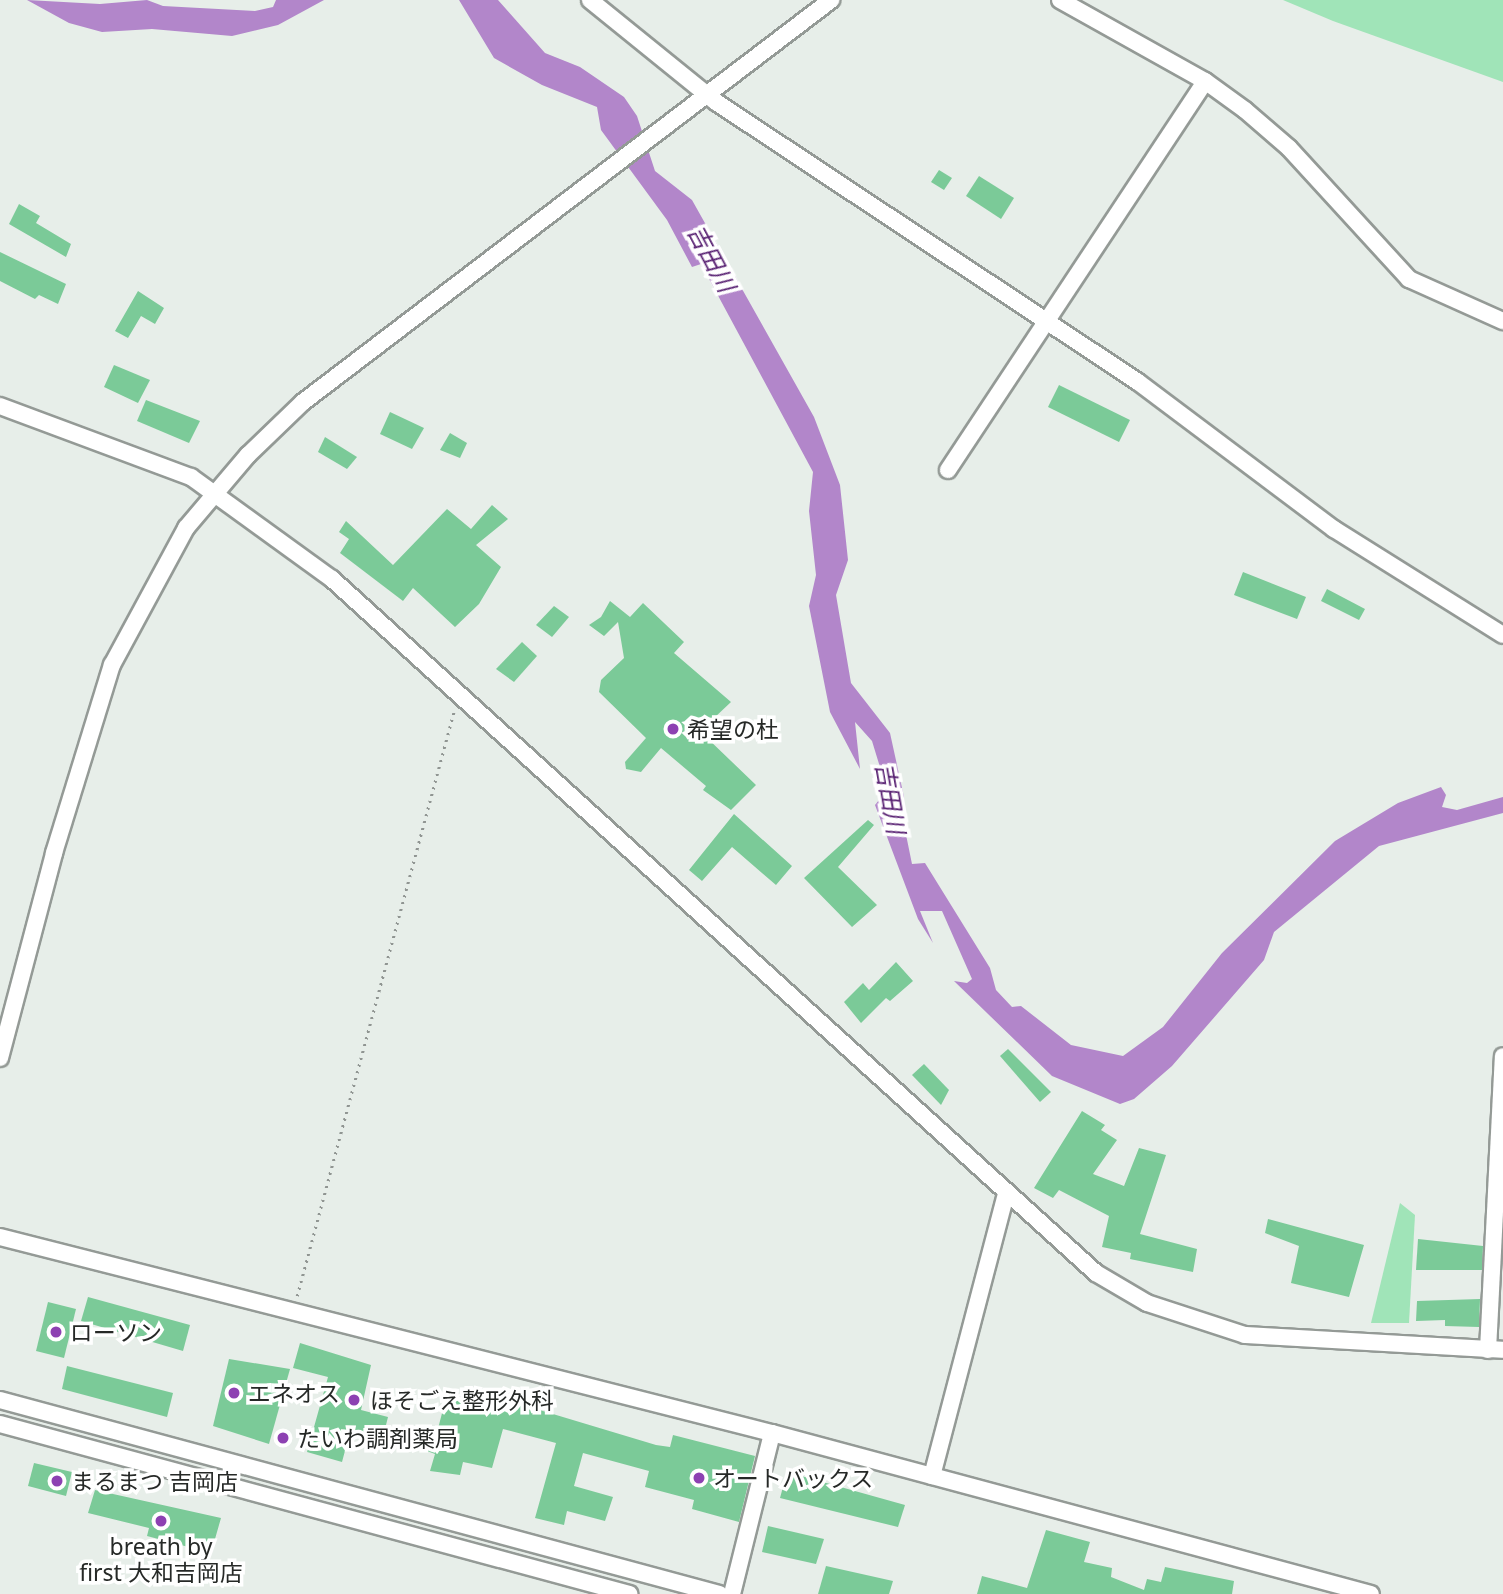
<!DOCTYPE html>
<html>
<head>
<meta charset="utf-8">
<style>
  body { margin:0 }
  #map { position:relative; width:1503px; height:1594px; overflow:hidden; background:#e7eee9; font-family:"Noto Sans","Noto Sans JP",sans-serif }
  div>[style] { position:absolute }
  .green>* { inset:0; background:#a0e4b8 }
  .water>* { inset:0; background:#b286ca }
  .building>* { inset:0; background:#7bca98 }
  .path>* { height:2.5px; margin-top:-1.25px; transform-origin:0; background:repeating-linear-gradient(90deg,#909592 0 2px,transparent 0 7px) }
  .roads { filter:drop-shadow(2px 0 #949a96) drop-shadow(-2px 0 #949a96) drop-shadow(0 2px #949a96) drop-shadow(0 -2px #949a96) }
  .minor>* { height:16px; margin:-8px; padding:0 8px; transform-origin:8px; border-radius:8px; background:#fff }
  .dots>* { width:19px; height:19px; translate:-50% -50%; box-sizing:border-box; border:4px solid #fff; border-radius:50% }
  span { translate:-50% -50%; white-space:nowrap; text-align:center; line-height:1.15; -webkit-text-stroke:7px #fff; paint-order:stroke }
  .poi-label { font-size:23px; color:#262927 }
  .left { translate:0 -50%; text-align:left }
  .water-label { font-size:24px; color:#592273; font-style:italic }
</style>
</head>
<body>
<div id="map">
  <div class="green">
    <div style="clip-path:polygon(1283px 0,1503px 0,1503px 82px,1333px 21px)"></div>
    <div style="clip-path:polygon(1400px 1203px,1415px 1215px,1409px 1323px,1371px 1323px)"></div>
  </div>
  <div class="water">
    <div style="clip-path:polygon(27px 0,100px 4px,147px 0,163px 6px,255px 11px,273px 7px,276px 0,324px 0,278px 25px,232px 36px,152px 29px,102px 32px,69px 23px)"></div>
    <div style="clip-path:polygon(459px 0,498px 0,545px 53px,580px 67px,624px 97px,637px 116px,655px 171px,692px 200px,814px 417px,840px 485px,848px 560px,836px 595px,851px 683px,890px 733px,904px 797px,902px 815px,912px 864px,925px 863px,990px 968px,996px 990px,1012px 1007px,1021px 1006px,1071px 1045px,1123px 1056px,1163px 1027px,1222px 953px,1335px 841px,1398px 803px,1441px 787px,1446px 795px,1442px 807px,1457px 810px,1503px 797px,1503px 813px,1379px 846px,1274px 932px,1264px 960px,1172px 1066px,1134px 1099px,1120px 1104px,1052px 1076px,954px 981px,967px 983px,972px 979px,942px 911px,920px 911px,933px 943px,918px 919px,875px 805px,887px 790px,872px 741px,855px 722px,860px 769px,830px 712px,809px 606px,816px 575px,809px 511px,813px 472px,701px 264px,692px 267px,667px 220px,601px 130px,597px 107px,542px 85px,494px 58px)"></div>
  </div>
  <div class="building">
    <div style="clip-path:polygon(939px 170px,952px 178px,944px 190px,931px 182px)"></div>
    <div style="clip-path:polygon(979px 176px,1014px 198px,1001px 219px,966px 196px)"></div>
    <div style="clip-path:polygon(19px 204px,40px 216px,36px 223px,71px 244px,66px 257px,9px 224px)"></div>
    <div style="clip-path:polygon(0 252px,66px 284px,58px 304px,39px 295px,35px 299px,0 281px)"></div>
    <div style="clip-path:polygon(138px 291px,164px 308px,155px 324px,141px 316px,128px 338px,115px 331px)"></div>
    <div style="clip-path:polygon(114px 365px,150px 380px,138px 403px,104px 387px)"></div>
    <div style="clip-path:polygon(1059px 385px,1130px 420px,1119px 442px,1048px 407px)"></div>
    <div style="clip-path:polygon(146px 400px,200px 421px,189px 443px,137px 421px)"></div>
    <div style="clip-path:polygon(390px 412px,424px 428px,412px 449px,380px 434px)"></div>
    <div style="clip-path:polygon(450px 433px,467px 443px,460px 458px,440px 450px)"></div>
    <div style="clip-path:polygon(325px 437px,357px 457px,347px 469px,318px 452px)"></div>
    <div style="clip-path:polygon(492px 505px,508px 519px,476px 545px,501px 567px,479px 604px,455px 627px,413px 588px,403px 601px,340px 553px,349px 539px,339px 532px,346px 521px,393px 565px,447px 509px,471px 529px)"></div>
    <div style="clip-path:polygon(1243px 572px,1306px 597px,1297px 619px,1234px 595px)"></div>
    <div style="clip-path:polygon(1327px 589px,1365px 609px,1359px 620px,1321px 601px)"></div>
    <div style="clip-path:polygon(610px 601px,630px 617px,643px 603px,684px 642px,674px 653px,731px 702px,713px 719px,715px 723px,705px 736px,756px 785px,731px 810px,703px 790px,706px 786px,661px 748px,641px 772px,626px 769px,625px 762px,646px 738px,599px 692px,601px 680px,624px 658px,618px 622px,604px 636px,589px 625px,601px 617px)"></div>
    <div style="clip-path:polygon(554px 606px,569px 617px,552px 637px,536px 625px)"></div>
    <div style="clip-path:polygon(522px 642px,537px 656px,514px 682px,496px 669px)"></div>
    <div style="clip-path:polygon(734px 814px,792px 866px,776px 885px,732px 847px,702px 881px,689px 870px)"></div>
    <div style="clip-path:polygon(868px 820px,874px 825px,838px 867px,877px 905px,852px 927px,804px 878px)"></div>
    <div style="clip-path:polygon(896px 962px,913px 981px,890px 1001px,886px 998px,861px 1023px,844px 1002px,863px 983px,869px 990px)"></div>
    <div style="clip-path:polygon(1008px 1049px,1051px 1092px,1040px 1102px,1000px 1056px)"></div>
    <div style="clip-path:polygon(924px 1064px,949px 1090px,941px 1105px,912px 1075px)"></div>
    <div style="clip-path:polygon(1082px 1111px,1105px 1125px,1101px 1130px,1117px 1140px,1093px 1174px,1124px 1186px,1139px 1148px,1166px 1155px,1140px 1234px,1197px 1249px,1193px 1272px,1130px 1259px,1131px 1253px,1102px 1247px,1109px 1216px,1059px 1190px,1053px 1198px,1034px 1188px)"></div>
    <div style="clip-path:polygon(1268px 1219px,1364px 1245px,1349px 1297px,1291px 1283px,1299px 1246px,1265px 1233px)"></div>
    <div style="clip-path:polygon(1418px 1239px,1483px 1246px,1482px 1270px,1416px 1270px)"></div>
    <div style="clip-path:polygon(88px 1297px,190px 1325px,183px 1351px,81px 1321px)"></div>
    <div style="clip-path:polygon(1480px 1299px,1479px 1327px,1445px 1326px,1445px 1320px,1416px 1321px,1417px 1301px)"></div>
    <div style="clip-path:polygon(48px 1302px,76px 1309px,64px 1358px,36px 1351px)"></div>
    <div style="clip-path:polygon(300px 1343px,371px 1365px,361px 1410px,388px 1417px,382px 1441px,350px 1432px,342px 1462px,307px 1452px,328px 1377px,293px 1368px)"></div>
    <div style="clip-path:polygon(229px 1359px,290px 1369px,269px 1444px,213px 1426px)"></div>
    <div style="clip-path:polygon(67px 1366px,173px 1393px,167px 1417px,62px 1389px)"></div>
    <div style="clip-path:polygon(483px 1393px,656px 1445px,670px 1447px,673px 1435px,755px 1456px,739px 1522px,692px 1509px,694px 1500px,645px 1487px,649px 1471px,583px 1453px,574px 1486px,613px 1497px,605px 1521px,567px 1511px,564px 1525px,535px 1518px,556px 1443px,503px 1429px,492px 1468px,463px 1462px,460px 1475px,430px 1471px,435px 1454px,427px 1451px,429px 1439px,435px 1440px,446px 1398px,463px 1402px,465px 1395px,481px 1399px)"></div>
    <div style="clip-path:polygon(34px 1463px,72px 1472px,66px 1496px,28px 1486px)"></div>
    <div style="clip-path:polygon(787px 1472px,905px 1505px,898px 1527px,780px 1498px)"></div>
    <div style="clip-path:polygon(95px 1490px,221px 1518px,211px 1553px,147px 1536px,149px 1528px,88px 1513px)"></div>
    <div style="clip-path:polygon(768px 1526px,824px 1539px,816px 1564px,762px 1552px)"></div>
    <div style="clip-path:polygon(1046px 1530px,1090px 1542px,1084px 1562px,1112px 1568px,1111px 1577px,1144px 1590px,1147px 1579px,1161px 1582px,1165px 1567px,1234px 1581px,1232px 1594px,977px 1594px,982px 1576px,1027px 1588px)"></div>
    <div style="clip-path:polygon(826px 1566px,893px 1581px,889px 1594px,818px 1594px)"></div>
  </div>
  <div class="path">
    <div style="left:297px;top:1296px;width:606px;rotate:-74.98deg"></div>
  </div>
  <div class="roads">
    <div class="minor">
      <div style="left:590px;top:0;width:162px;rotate:39deg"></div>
      <div style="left:716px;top:102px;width:506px;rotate:33.56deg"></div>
      <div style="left:1138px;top:382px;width:245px;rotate:36.9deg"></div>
      <div style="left:1334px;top:529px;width:199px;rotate:32.1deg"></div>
      <div style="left:1060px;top:0;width:166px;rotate:29.2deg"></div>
      <div style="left:1205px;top:81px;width:49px;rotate:35.9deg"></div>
      <div style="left:1245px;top:110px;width:58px;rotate:40.8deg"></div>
      <div style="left:1289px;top:148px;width:178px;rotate:47.5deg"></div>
      <div style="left:1409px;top:279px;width:103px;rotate:24.1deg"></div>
      <div style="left:0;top:406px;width:204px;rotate:20.4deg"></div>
      <div style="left:191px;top:477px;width:174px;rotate:35.9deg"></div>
      <div style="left:332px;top:579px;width:1032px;rotate:42.25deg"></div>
      <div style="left:1096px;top:1273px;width:59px;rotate:30.5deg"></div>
      <div style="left:1147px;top:1303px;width:103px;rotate:18.1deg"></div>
      <div style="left:1245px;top:1335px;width:258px;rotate:3.3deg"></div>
      <div style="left:948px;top:470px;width:466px;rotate:-56.5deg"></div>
      <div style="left:0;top:1058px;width:212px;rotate:-75.2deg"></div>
      <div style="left:54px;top:853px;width:197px;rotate:-72.9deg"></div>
      <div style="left:112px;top:665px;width:156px;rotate:-61.6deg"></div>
      <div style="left:186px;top:528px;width:96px;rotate:-49.7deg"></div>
      <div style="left:248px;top:455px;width:76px;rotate:-43.9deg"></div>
      <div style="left:303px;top:402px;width:664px;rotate:-37.28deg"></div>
      <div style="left:0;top:1237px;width:796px;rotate:14.25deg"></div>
      <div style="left:772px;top:1433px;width:620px;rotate:15.04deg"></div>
      <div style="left:1488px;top:1350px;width:294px;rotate:-87.1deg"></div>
      <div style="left:0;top:1400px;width:745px;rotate:15.1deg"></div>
      <div style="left:0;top:1424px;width:652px;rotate:15.12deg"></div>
      <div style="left:932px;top:1476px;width:293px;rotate:-75.3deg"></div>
      <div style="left:732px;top:1594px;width:166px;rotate:-76deg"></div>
    </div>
  </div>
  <div class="dots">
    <div style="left:673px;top:729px;background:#8d41b2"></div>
    <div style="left:56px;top:1332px;background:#8d41b2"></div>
    <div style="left:234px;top:1393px;background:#8d41b2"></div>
    <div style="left:354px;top:1400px;background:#8d41b2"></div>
    <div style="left:283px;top:1438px;background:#8d41b2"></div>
    <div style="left:699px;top:1478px;background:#8d41b2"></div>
    <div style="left:57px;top:1481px;background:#8d41b2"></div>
    <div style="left:161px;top:1521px;background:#8d41b2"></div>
  </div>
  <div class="poi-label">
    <span class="left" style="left:687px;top:729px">希望の杜</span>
    <span class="left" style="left:70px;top:1332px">ローソン</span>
    <span class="left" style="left:248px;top:1393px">エネオス</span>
    <span class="left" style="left:370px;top:1400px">ほそごえ整形外科</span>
    <span class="left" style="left:297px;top:1438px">たいわ調剤薬局</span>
    <span class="left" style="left:713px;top:1478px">オートバックス</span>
    <span class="left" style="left:71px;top:1481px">まるまつ 吉岡店</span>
    <span style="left:161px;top:1559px">breath by<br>first 大和吉岡店</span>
  </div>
  <div class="water-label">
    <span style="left:712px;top:258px;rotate:62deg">吉田川</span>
    <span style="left:891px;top:798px;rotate:80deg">吉田川</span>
  </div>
</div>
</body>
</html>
